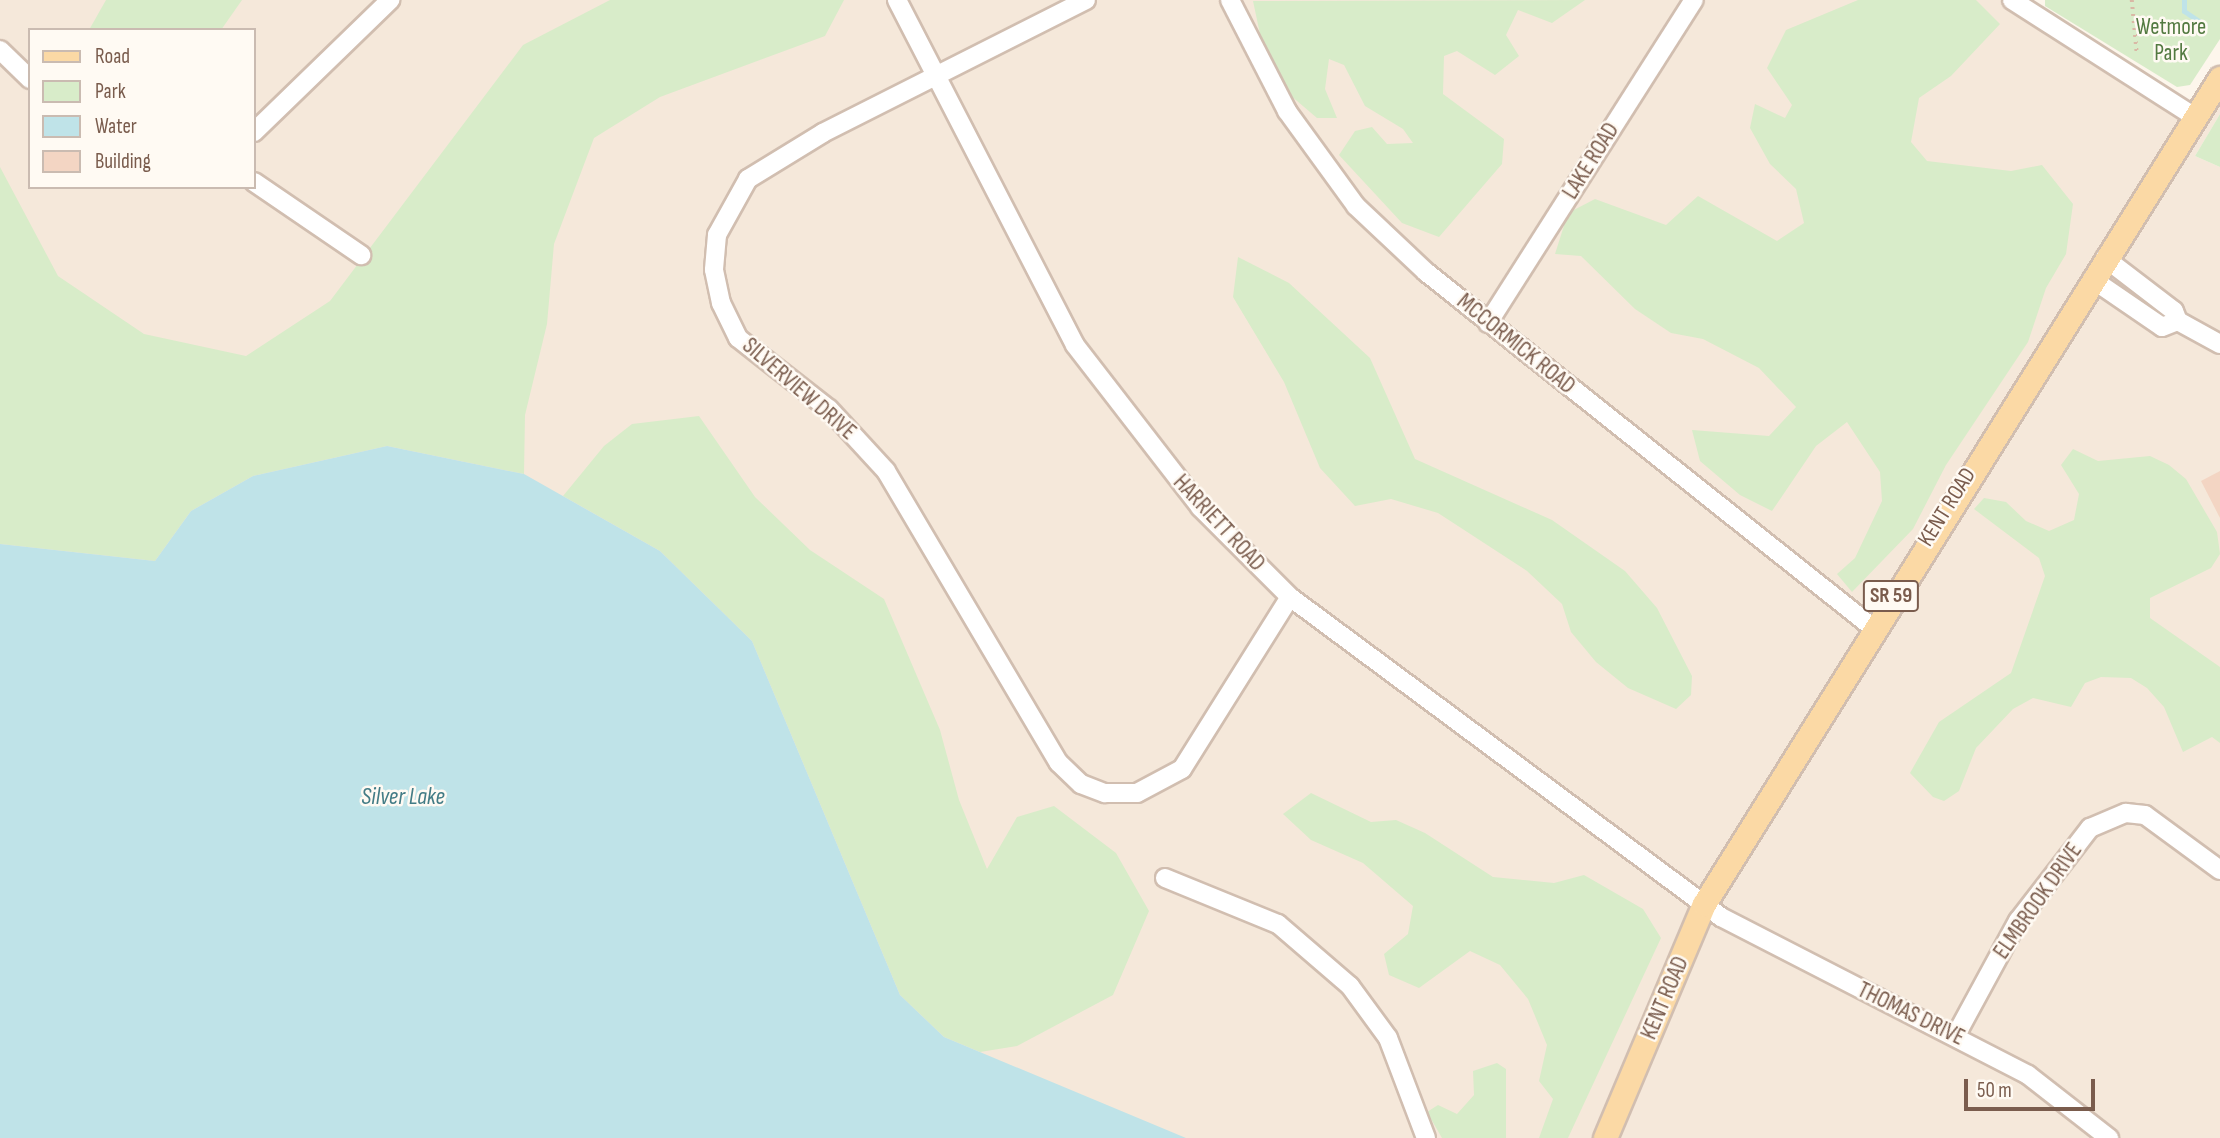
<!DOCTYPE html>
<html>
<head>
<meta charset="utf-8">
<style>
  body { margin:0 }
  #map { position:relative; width:2220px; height:1138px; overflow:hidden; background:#fdf6ec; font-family:"Sofia Sans Condensed",sans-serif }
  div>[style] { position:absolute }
  .residential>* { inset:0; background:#f5e8da }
  .green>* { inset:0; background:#d8ecc9 }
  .water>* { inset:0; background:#bfe3e8 }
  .stream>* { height:5px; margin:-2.5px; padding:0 2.5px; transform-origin:2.5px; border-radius:2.5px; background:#bfe3e8 }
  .building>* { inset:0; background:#f3d5c3 }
  .path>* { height:3.5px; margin-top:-1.75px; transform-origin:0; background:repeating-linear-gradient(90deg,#d9b8a5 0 2px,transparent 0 7px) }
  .roads { filter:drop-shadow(2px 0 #d1beb0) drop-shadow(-2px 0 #d1beb0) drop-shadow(0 2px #d1beb0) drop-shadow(0 -2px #d1beb0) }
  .minor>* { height:18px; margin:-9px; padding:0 9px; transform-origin:9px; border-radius:9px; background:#fff }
  .major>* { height:23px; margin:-11.5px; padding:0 11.5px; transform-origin:11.5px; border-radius:11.5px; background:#fbd9a5 }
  span { translate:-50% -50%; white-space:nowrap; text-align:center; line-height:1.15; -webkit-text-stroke:5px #fffaf3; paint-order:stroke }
  .shield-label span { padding:2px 5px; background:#fffaf3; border:2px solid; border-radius:5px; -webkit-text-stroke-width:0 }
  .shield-label { font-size:21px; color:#7a5c4d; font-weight:700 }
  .park-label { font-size:23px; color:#537a41 }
  .street-label { font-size:23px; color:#7a5c4d }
  .water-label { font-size:24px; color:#437c86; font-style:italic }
  .legend { position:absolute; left:28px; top:28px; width:228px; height:161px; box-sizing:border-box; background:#fffaf3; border:2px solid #cabbb1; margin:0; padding:9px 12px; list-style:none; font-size:21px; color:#7a5c4d }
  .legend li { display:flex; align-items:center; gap:14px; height:35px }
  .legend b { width:35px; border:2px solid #cabbb1 }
  .scale { position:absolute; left:1964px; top:1079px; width:131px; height:32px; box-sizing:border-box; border:4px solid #7a5c4d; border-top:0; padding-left:9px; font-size:21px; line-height:24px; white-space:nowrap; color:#7a5c4d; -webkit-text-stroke:5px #fffaf3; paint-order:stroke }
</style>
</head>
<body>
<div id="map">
  <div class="residential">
    <div style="clip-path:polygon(evenodd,0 0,2019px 0,2195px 117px,2003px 421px,2017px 427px,2220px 103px,2220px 114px,2195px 156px,2220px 167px,2220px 1138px,0 1138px,0 0,30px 30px,254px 30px,254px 187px,30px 187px,30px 30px)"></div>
  </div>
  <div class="green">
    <div style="clip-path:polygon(106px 0,242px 0,221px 30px,89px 30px)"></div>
    <div style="clip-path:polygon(610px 0,844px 0,825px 36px,660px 97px,594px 138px,554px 244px,547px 324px,525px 415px,524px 474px,387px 446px,253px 476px,191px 511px,155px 561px,0 544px,0 167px,58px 276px,144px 334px,246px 356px,330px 301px,523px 45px)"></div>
    <div style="clip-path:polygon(1585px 0,1552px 23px,1518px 10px,1506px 35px,1519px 56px,1495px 75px,1457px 51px,1444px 56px,1443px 94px,1504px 139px,1502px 164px,1439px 237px,1402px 223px,1339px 155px,1355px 131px,1372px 127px,1387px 144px,1413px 143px,1403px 129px,1365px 106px,1344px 65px,1329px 59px,1325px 89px,1337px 118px,1317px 118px,1290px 95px,1264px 53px,1253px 1px)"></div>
    <div style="clip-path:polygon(1858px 0,1976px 0,2000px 24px,1951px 76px,1919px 98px,1911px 142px,1927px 161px,2011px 171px,2042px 165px,2073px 204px,2066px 254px,2046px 288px,2028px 342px,1946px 465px,1913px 529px,1852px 592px,1837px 574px,1855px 558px,1882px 501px,1880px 472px,1847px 422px,1816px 446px,1772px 511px,1740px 495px,1700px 461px,1692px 430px,1769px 436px,1796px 407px,1759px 368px,1703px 339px,1671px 333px,1635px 309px,1581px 256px,1555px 254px,1568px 213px,1595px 199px,1666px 225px,1698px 196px,1777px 241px,1804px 223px,1796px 189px,1770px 164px,1750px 128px,1755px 104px,1785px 118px,1792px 105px,1767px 68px,1786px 30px)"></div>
    <div style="clip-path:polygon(2045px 0,2220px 0,2220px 39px,2190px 85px,2177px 87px,2045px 6px)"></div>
    <div style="clip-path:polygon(2220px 114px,2220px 167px,2195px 156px)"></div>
    <div style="clip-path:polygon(1238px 257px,1289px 283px,1370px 358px,1415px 459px,1552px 520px,1625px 571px,1657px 608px,1692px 676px,1691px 695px,1676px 709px,1628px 688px,1596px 662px,1571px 632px,1562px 604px,1527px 571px,1438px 513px,1391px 499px,1355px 506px,1320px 468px,1284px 382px,1233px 297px)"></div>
    <div style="clip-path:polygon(699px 416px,755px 497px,810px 550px,884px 599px,940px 730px,959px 800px,987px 869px,1017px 817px,1054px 806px,1116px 853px,1149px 911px,1113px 995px,1017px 1046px,980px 1052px,944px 1037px,900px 995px,752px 641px,660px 551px,563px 496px,604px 446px,632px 424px)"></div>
    <div style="clip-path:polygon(2073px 449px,2098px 461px,2150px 456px,2169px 465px,2186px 479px,2217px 532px,2220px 554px,2211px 568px,2150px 598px,2150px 618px,2220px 667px,2220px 743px,2212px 737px,2183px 752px,2164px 707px,2147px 688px,2131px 678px,2101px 677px,2085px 683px,2071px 707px,2033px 698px,2013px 709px,1976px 748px,1959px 791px,1944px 801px,1933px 797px,1910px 773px,1939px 722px,2011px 673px,2045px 576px,2039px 558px,1974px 509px,1984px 498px,2006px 502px,2026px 521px,2049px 531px,2074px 520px,2079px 494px,2061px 465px)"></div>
    <div style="clip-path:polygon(1311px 793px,1371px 822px,1396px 820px,1425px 833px,1493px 877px,1554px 883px,1584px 875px,1643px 909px,1661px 938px,1568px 1138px,1539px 1138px,1553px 1099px,1539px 1081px,1547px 1045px,1528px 999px,1500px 965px,1470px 951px,1419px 988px,1389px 975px,1384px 954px,1408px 934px,1413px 906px,1363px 863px,1311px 840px,1283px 814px)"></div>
    <div style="clip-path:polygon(1497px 1063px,1506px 1069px,1506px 1138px,1442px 1138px,1427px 1112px,1438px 1105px,1457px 1114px,1474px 1095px,1473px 1071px)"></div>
  </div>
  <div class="water">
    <div style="clip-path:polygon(387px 446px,524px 474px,660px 551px,752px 641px,900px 995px,944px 1037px,1186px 1138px,0 1138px,0 544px,155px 561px,191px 511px,253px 476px)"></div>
  </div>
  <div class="stream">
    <div style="left:2184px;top:0;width:11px;rotate:90deg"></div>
    <div style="left:2184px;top:11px;width:25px;rotate:34deg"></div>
  </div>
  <div class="building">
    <div style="clip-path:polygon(2220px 471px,2220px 518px,2201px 481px)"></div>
  </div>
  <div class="path">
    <div style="left:2132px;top:0;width:54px;rotate:84.7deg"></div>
  </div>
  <div class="roads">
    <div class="minor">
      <div style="left:897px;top:0;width:388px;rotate:62.7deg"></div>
      <div style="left:1075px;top:345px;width:205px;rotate:52.3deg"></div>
      <div style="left:1200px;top:507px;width:127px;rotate:45deg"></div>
      <div style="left:1290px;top:597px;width:537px;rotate:36.59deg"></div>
      <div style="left:1721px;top:917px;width:345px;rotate:27.2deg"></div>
      <div style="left:2028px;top:1075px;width:103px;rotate:37.9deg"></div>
      <div style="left:1086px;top:0;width:295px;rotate:153.2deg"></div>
      <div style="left:823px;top:133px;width:88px;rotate:148.5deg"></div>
      <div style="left:748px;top:179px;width:64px;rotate:119deg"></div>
      <div style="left:717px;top:235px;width:35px;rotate:95deg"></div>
      <div style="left:714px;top:270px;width:34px;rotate:78deg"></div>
      <div style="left:721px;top:303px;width:39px;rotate:64deg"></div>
      <div style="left:738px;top:338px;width:115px;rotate:38deg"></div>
      <div style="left:829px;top:409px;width:84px;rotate:47.4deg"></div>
      <div style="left:886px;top:471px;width:339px;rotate:59.4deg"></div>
      <div style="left:1059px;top:763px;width:30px;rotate:44deg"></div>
      <div style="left:1081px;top:784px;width:26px;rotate:21deg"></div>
      <div style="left:1105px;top:793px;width:32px"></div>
      <div style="left:1137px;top:793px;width:51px;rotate:-28.1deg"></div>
      <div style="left:1182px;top:769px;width:203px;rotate:-57.9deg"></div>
      <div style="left:1230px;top:0;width:125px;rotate:62.8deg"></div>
      <div style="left:1287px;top:111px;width:117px;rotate:54deg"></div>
      <div style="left:1356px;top:206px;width:96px;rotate:43.3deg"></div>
      <div style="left:1426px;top:272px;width:570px;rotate:38.52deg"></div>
      <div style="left:2012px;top:0;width:217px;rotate:32.6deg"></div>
      <div style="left:0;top:50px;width:42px;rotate:44deg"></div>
      <div style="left:254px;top:132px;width:190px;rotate:-44.1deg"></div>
      <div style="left:254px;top:182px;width:130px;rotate:34.3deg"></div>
      <div style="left:2092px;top:279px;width:85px;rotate:34.4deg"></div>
      <div style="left:2162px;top:327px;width:17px;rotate:-21deg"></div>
      <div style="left:2178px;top:321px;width:11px;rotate:-112deg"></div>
      <div style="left:2174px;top:311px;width:87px;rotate:-142.5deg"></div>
      <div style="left:2178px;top:321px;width:48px;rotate:28.7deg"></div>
      <div style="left:1488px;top:323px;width:383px;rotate:-57.5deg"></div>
      <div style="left:1165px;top:878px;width:122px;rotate:22.2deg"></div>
      <div style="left:1278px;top:924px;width:95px;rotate:40.7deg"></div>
      <div style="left:1350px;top:986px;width:64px;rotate:53.8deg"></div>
      <div style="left:1388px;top:1038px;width:107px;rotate:69.2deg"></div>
      <div style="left:1956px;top:1035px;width:130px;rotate:-61.5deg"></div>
      <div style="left:2018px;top:921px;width:118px;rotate:-52.3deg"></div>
      <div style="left:2090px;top:828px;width:39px;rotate:-23deg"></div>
      <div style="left:2126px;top:813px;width:19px;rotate:6deg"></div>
      <div style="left:2145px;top:815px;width:93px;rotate:36.3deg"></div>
    </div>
    <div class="major">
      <div style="left:1605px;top:1138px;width:254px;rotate:-67.1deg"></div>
      <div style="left:1704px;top:904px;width:974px;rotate:-58.01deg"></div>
    </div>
  </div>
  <div class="shield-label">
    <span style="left:1891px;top:596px">SR 59</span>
  </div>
  <div class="park-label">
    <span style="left:2171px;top:40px">Wetmore<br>Park</span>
  </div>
  <div class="street-label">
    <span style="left:1591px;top:161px;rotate:-58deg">LAKE ROAD</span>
    <span style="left:1516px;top:344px;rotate:39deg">MCCORMICK ROAD</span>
    <span style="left:799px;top:389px;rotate:41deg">SILVERVIEW DRIVE</span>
    <span style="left:1947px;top:507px;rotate:-58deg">KENT ROAD</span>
    <span style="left:1219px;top:523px;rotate:47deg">HARRIETT ROAD</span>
    <span style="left:2038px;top:901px;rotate:-55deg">ELMBROOK DRIVE</span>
    <span style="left:1665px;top:998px;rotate:-67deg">KENT ROAD</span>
    <span style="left:1911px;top:1014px;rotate:26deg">THOMAS DRIVE</span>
  </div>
  <div class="water-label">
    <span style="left:403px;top:797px">Silver Lake</span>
  </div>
  <ul class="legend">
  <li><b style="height:9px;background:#fbd9a5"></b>Road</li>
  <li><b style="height:19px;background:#d8ecc9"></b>Park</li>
  <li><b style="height:19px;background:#bfe3e8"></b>Water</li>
  <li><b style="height:19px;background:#f3d5c3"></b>Building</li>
  </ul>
  <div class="scale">50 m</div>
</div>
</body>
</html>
